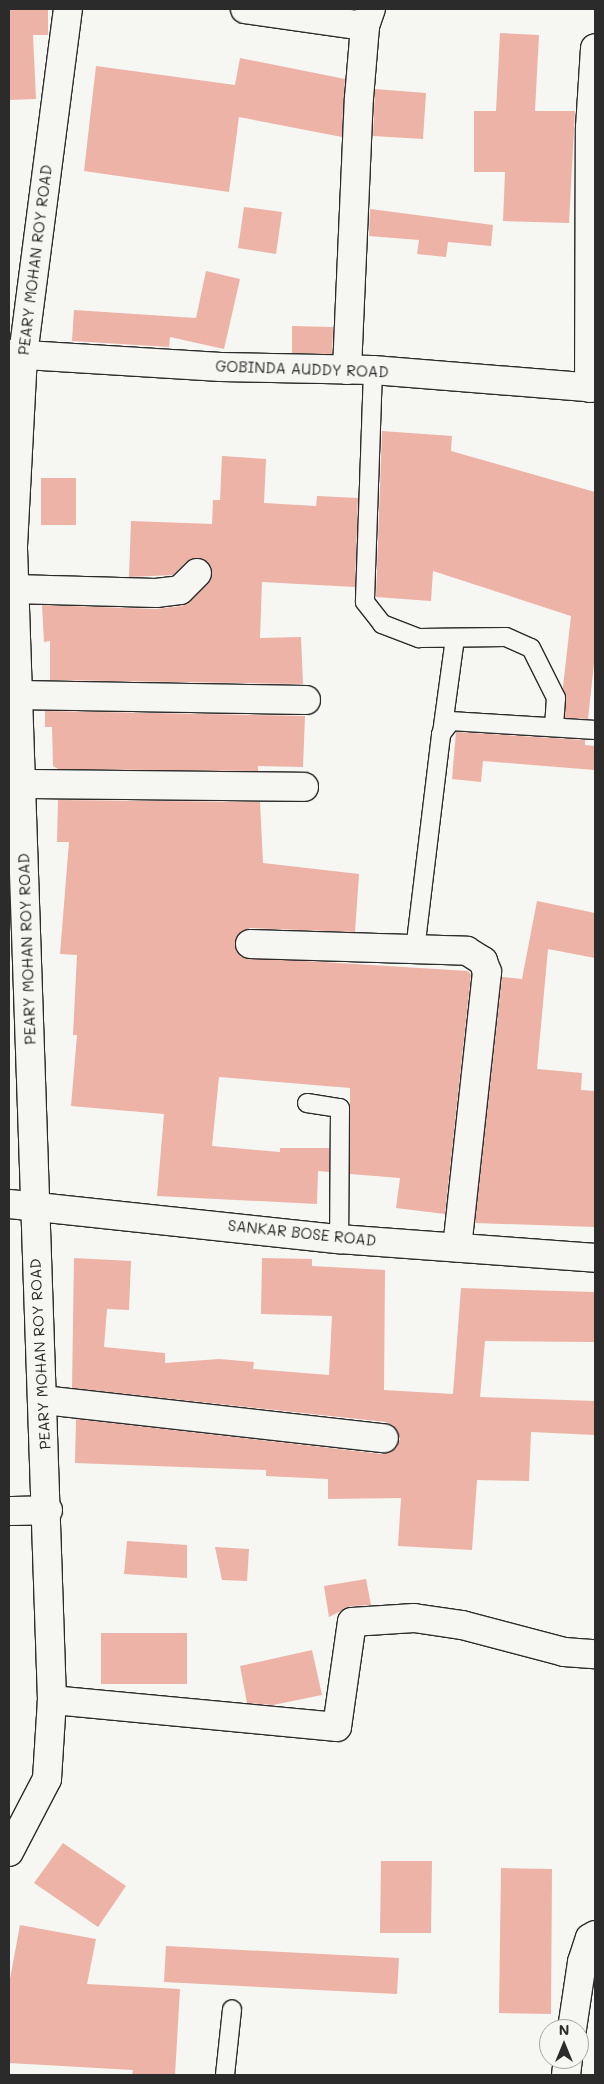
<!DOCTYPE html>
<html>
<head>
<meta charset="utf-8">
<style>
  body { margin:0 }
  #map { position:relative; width:604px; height:2084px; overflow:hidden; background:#f6f6f2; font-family:Mali,sans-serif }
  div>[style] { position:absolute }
  .building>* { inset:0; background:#edb3a6 }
  .roads { filter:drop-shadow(1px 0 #2b2b2b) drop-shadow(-1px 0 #2b2b2b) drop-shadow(0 1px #2b2b2b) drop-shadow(0 -1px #2b2b2b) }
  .service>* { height:18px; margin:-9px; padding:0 9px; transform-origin:9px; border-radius:9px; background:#f6f6f2 }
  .minor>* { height:28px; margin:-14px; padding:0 14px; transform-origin:14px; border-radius:14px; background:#f6f6f2 }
  .tertiary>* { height:28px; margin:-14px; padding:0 14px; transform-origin:14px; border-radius:14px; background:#f6f6f2 }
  span { translate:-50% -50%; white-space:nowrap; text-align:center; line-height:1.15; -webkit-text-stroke:5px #f6f6f2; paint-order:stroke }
  .street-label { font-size:15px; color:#2b2b2b }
  .frame { position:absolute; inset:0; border:10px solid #2b2b2b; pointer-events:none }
  .north { position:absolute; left:539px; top:2019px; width:50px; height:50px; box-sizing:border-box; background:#f6f6f2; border:1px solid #a5a5a2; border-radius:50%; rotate:0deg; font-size:14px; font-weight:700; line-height:20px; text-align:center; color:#2b2b2b }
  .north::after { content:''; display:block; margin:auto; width:18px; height:22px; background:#2b2b2b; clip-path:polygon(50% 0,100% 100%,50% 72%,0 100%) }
</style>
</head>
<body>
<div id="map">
  <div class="building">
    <div style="clip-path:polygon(9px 9px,48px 9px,48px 35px,33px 35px,36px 99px,9px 100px)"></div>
    <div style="clip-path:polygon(500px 33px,539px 35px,535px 111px,575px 111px,569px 223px,503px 221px,505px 172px,474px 172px,474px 111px,496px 111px)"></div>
    <div style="clip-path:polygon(240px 58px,345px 79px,342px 137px,239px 117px,229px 192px,84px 171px,96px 66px,235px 85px)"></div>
    <div style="clip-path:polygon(375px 89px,426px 93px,423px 139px,373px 136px)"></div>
    <div style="clip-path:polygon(244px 207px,282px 212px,276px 254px,238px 248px)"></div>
    <div style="clip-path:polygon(370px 209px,493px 225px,491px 246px,448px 242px,446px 257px,417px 254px,419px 240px,369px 236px)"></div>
    <div style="clip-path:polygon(206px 271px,240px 279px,224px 349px,170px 337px,169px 347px,72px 341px,74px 310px,196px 318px)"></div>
    <div style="clip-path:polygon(292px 326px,333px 327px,332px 354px,292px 353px)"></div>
    <div style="clip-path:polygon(382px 431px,452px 436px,451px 451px,595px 492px,595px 654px,588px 719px,565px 718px,563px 687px,571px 616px,433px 571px,431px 601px,376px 597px)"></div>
    <div style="clip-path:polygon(222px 456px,266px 459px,264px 503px,316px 506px,317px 496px,358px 498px,355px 587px,262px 582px,260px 638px,301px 637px,303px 684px,50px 680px,50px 641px,44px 642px,42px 605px,156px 609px,182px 606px,208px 584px,212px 568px,201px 558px,186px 562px,173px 575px,129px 577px,131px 521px,212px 524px,213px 500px,220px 500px)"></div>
    <div style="clip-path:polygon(41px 478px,76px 478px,76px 525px,41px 525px)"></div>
    <div style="clip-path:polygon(45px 711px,305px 716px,303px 767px,258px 766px,258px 771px,58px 769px,53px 766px,52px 727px,45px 727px)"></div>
    <div style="clip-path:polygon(456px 732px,585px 740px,585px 745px,595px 746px,595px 770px,483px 761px,481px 782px,452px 779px)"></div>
    <div style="clip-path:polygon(58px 800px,260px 802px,263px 863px,359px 874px,355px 932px,250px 928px,237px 936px,236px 951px,241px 957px,468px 971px,471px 975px,445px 1214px,396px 1208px,400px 1178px,350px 1174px,350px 1088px,219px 1077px,212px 1146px,280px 1152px,280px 1148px,329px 1148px,329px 1172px,318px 1171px,317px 1204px,157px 1196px,164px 1114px,71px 1106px,77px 1035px,73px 1035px,77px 955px,60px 954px,69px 842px,57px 842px)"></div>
    <div style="clip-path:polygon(537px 901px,595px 913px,595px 958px,548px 949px,537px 1069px,582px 1073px,581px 1090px,595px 1091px,595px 1227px,475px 1223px,502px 977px,522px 979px)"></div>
    <div style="clip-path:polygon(74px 1258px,131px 1261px,129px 1310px,107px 1309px,104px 1347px,165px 1353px,165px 1363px,219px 1359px,254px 1362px,253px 1369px,329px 1375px,332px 1316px,261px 1314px,262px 1258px,312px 1259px,312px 1266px,385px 1270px,384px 1390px,453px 1394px,461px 1288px,595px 1292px,595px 1342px,485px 1341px,480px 1397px,595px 1401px,595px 1435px,531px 1432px,529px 1481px,477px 1480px,472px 1550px,398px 1546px,401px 1498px,328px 1499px,328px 1479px,266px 1476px,266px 1470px,75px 1463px,76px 1419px,382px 1454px,396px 1448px,400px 1439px,394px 1426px,386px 1422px,72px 1388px)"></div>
    <div style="clip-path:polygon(127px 1541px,187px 1545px,187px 1578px,124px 1574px)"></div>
    <div style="clip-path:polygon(215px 1547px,249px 1549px,247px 1581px,222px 1580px)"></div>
    <div style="clip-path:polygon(366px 1579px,371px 1605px,351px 1606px,329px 1617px,324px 1586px)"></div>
    <div style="clip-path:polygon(101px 1633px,187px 1633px,187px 1684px,101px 1684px)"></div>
    <div style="clip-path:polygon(312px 1650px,322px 1695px,273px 1705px,247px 1703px,240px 1666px)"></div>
    <div style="clip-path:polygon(63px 1843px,126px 1886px,98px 1927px,34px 1883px)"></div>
    <div style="clip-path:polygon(381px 1861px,432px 1861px,431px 1933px,380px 1933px)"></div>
    <div style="clip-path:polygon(501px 1868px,552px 1869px,551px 2014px,499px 2013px)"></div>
    <div style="clip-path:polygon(20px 1925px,96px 1939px,87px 1984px,180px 1989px,175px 2075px,132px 2075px,133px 2070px,9px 2063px,9px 1984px)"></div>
    <div style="clip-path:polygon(166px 1946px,399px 1958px,397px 1994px,164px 1982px)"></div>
  </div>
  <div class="roads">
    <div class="service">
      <div style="left:373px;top:370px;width:232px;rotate:92deg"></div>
      <div style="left:365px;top:602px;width:28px;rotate:52deg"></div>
      <div style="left:382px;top:624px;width:40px;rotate:21deg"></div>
      <div style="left:419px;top:638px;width:87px;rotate:-0.7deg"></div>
      <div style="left:506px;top:637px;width:27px;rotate:24deg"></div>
      <div style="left:531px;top:648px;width:56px;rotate:63.4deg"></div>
      <div style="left:556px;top:698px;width:29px;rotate:94deg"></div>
      <div style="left:442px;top:733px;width:96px;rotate:-82.2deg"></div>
      <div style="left:415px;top:950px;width:218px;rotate:-83.1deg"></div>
      <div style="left:441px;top:734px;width:16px;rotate:-52deg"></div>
      <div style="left:451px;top:721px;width:144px;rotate:3.6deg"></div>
      <div style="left:307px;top:1103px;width:33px;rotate:9deg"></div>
      <div style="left:340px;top:1108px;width:131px;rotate:90.4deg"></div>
      <div style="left:225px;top:2075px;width:66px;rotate:-83.9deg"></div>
    </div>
    <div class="minor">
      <div style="left:245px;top:9px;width:121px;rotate:8.1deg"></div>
      <div style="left:347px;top:370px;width:272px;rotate:-87.5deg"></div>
      <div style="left:359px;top:98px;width:72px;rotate:-85.2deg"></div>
      <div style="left:365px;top:26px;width:18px;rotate:-71deg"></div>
      <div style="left:589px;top:388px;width:260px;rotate:-89.8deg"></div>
      <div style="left:590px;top:128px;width:80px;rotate:-86.4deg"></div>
      <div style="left:14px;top:589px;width:142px;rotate:1.6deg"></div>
      <div style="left:156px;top:593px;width:24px;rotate:-7deg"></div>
      <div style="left:180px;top:590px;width:24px;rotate:-45deg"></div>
      <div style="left:17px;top:695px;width:289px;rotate:1deg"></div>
      <div style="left:20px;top:784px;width:284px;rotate:0.6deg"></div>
      <div style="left:250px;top:944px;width:217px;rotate:1.8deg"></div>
      <div style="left:467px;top:951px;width:19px;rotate:32deg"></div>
      <div style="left:483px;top:961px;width:12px;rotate:70deg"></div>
      <div style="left:487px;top:972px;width:277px;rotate:96.2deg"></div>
      <div style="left:43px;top:1400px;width:343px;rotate:6.4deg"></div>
      <div style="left:9px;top:1511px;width:39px;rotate:-1deg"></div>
      <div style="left:52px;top:1700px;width:286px;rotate:5.4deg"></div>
      <div style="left:337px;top:1727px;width:106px;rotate:-81.9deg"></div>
      <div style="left:352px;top:1622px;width:62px;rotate:-3.7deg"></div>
      <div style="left:414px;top:1618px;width:49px;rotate:8.3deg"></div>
      <div style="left:462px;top:1625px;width:106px;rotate:14.8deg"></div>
      <div style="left:564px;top:1652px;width:31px;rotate:4deg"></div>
      <div style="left:572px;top:2029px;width:68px;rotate:-81.5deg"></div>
      <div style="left:582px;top:1962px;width:25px;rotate:-72deg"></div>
      <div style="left:590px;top:1938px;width:6px;rotate:-31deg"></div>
      <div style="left:566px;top:2075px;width:16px;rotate:-83deg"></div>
    </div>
    <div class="tertiary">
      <div style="left:9px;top:354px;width:212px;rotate:3.5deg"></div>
      <div style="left:221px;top:367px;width:152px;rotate:1.1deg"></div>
      <div style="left:373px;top:370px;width:223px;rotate:4.6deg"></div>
      <div style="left:9px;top:1204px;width:332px;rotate:6.1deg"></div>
      <div style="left:339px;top:1239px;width:257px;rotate:4.2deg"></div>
      <div style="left:9px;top:1852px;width:82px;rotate:-62.5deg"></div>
      <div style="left:47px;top:1779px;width:79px;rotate:-86.4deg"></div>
      <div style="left:52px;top:1700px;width:1155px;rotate:-91.94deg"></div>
      <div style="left:13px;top:546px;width:191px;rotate:-87deg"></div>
      <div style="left:23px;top:355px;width:349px;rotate:-82.6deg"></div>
    </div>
  </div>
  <div class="street-label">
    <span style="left:35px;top:260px;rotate:-83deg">PEARY MOHAN ROY ROAD</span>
    <span style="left:302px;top:369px;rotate:2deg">GOBINDA AUDDY ROAD</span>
    <span style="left:27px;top:949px;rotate:-92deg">PEARY MOHAN ROY ROAD</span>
    <span style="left:302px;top:1233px;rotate:6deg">SANKAR BOSE ROAD</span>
    <span style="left:40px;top:1354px;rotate:-93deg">PEARY MOHAN ROY ROAD</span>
  </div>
  <div class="frame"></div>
  <div class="north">N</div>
</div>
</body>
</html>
